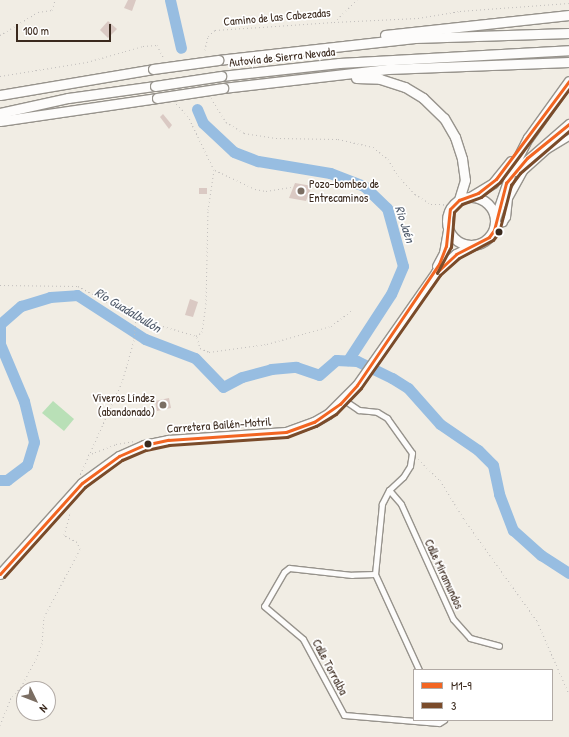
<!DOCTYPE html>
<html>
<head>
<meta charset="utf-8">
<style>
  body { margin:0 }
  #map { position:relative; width:569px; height:737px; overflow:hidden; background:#f1ede4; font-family:"Patrick Hand",sans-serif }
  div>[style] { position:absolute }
  .green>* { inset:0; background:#b9e0b7 }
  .river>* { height:11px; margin:-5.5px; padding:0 5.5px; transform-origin:5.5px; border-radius:5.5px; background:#97bde1 }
  .building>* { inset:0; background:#dac9c3 }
  .path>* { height:1px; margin-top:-0.5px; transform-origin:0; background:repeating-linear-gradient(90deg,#c1bebc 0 1px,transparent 0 4px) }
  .roads { filter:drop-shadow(1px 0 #97938c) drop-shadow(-1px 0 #97938c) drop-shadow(0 1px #97938c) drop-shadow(0 -1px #97938c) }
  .street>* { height:5px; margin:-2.5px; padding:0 2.5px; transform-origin:2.5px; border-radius:2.5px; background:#fdfcfb }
  .highway>* { height:9px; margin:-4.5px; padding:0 4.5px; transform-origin:4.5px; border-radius:4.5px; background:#fdfcfb }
  .highway>.ring { margin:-4.5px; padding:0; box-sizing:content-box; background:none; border:9px solid #fdfcfb; border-radius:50% }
  .bridges { filter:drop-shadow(1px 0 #97938c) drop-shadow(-1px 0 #97938c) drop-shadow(0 1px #97938c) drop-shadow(0 -1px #97938c) }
  .highway-bridge>* { height:9px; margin:-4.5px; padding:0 4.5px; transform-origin:4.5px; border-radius:4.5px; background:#fdfcfb }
  .bus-1>* { height:3px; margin:-1.5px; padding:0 1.5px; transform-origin:1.5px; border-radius:1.5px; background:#f26522 }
  .bus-2>* { height:3px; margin:-1.5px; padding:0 1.5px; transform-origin:1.5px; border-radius:1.5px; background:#7a4b2a }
  .dots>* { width:11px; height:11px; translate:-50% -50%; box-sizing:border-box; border:2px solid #fff; border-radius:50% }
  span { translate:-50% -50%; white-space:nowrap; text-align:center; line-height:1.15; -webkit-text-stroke:3.5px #fff; paint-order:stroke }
  .street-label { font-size:12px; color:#3b2a1e }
  .poi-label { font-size:12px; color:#3b2a1e }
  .left { translate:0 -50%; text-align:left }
  .right { translate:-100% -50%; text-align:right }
  .water-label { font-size:13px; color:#515c6c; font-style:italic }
  .legend { position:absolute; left:413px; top:669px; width:140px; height:52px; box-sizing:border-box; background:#fff; border:1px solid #b1aaa5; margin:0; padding:5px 7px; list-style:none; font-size:12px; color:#3b2a1e }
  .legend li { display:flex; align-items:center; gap:8px; height:20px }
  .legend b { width:20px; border:1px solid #b1aaa5 }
  .north { position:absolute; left:16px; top:681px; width:40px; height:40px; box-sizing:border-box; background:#fff; border:1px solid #b1aaa5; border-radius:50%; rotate:133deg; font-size:11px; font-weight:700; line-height:16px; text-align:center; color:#3b2a1e }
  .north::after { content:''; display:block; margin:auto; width:14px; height:18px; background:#7b6e63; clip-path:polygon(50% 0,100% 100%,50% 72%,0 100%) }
  .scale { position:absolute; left:16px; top:24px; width:95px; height:18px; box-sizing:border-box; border:2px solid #3b2a1e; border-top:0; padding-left:5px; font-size:12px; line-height:14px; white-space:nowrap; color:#3b2a1e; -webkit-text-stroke:3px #fff; paint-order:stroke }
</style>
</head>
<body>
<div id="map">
  <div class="green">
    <div style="clip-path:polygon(53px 401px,74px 419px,64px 431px,42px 413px)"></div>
  </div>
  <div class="river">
    <div style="left:170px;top:0;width:49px;rotate:77.1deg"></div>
    <div style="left:197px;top:109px;width:15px;rotate:67deg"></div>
    <div style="left:203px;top:123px;width:42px;rotate:43.1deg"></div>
    <div style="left:234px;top:152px;width:26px;rotate:21deg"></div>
    <div style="left:258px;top:161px;width:73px;rotate:9.5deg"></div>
    <div style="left:330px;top:173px;width:36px;rotate:21deg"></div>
    <div style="left:364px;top:186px;width:32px;rotate:44deg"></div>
    <div style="left:387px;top:208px;width:60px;rotate:74.6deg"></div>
    <div style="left:403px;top:266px;width:30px;rotate:113deg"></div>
    <div style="left:391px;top:294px;width:79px;rotate:123.1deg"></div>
    <div style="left:0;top:480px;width:7px"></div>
    <div style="left:7px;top:480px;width:25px;rotate:-37deg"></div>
    <div style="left:27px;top:465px;width:24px;rotate:-73deg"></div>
    <div style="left:34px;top:442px;width:42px;rotate:-103.7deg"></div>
    <div style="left:24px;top:401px;width:62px;rotate:-112.8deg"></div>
    <div style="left:0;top:344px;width:20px;rotate:-90deg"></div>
    <div style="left:0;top:324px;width:28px;rotate:-41deg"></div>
    <div style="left:21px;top:306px;width:30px;rotate:-17deg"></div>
    <div style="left:50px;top:297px;width:27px;rotate:-4deg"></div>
    <div style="left:77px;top:295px;width:81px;rotate:32.9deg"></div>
    <div style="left:145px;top:339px;width:53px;rotate:20.8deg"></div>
    <div style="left:195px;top:358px;width:40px;rotate:46deg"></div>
    <div style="left:223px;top:387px;width:21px;rotate:-28deg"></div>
    <div style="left:242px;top:377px;width:30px;rotate:-15deg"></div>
    <div style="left:271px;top:369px;width:25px;rotate:-5deg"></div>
    <div style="left:296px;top:367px;width:24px;rotate:19deg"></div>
    <div style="left:319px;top:375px;width:23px;rotate:-41deg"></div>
    <div style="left:336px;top:360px;width:21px;rotate:3deg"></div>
    <div style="left:357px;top:361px;width:39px;rotate:26deg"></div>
    <div style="left:392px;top:378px;width:19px;rotate:32deg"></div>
    <div style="left:408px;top:388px;width:48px;rotate:48.4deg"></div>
    <div style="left:440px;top:424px;width:46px;rotate:34.4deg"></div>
    <div style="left:478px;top:450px;width:21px;rotate:45deg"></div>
    <div style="left:493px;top:465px;width:30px;rotate:78deg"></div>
    <div style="left:499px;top:494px;width:39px;rotate:69deg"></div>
    <div style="left:513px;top:530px;width:38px;rotate:42deg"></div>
    <div style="left:541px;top:555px;width:33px;rotate:33deg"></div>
  </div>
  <div class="building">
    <div style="clip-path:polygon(128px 0,136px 0,132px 11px,124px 8px)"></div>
    <div style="clip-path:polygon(108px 21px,117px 29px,108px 38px,100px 30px)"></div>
    <div style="clip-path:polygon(163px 114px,172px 125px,169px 129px,160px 117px)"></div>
    <div style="clip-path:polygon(295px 183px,312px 186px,306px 201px,289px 198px)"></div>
    <div style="clip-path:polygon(199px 188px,207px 188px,207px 194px,199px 194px)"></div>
    <div style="clip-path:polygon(190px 299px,198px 302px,193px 317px,185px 315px)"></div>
    <div style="clip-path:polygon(169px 398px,171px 408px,157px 411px,155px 401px)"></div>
  </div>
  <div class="path">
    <div style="left:334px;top:22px;width:84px;rotate:-2.7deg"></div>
    <div style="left:418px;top:18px;width:43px;rotate:-9.5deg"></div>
    <div style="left:460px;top:11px;width:109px;rotate:-4.2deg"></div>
    <div style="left:0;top:35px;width:44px;rotate:-31.2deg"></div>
    <div style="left:38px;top:12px;width:14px;rotate:-8deg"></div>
    <div style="left:52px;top:10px;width:10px;rotate:-73deg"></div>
    <div style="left:205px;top:50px;width:14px;rotate:-78deg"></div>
    <div style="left:208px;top:36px;width:9px;rotate:-41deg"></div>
    <div style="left:215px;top:30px;width:119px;rotate:-3.8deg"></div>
    <div style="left:334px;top:22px;width:32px;rotate:-44deg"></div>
    <div style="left:0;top:76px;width:88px;rotate:-9.1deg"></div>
    <div style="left:87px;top:62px;width:58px;rotate:-15.9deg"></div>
    <div style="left:143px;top:46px;width:14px;rotate:-4deg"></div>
    <div style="left:157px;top:45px;width:16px;rotate:63deg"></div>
    <div style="left:211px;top:98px;width:28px;rotate:58deg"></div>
    <div style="left:226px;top:122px;width:21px;rotate:31deg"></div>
    <div style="left:244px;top:133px;width:32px;rotate:9deg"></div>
    <div style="left:276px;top:138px;width:62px;rotate:0.9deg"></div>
    <div style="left:338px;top:139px;width:36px;rotate:13deg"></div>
    <div style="left:373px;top:147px;width:19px;rotate:39deg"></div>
    <div style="left:388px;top:159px;width:20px;rotate:60deg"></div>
    <div style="left:398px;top:176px;width:25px;rotate:47deg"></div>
    <div style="left:415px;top:194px;width:19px;rotate:32deg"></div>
    <div style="left:431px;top:204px;width:12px"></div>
    <div style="left:443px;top:204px;width:9px;rotate:36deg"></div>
    <div style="left:215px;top:170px;width:44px;rotate:25.4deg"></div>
    <div style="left:255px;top:189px;width:11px;rotate:10deg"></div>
    <div style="left:266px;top:191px;width:25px;rotate:-9deg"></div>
    <div style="left:0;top:285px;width:78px;rotate:0.7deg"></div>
    <div style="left:78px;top:286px;width:66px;rotate:28.9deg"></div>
    <div style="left:136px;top:318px;width:22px;rotate:95deg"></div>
    <div style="left:134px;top:340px;width:44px;rotate:105.9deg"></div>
    <div style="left:122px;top:382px;width:102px;rotate:114.3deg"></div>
    <div style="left:136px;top:318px;width:63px;rotate:16.7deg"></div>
    <div style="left:196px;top:336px;width:7px;rotate:-34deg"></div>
    <div style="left:202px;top:332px;width:28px;rotate:-82deg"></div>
    <div style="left:206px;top:304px;width:94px;rotate:-88.8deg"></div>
    <div style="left:208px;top:210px;width:40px;rotate:-81.5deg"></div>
    <div style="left:214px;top:170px;width:60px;rotate:-115.7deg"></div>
    <div style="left:188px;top:116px;width:19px;rotate:-133deg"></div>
    <div style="left:197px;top:337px;width:11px;rotate:75deg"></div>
    <div style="left:200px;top:348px;width:10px;rotate:24deg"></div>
    <div style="left:209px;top:352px;width:59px;rotate:-7.9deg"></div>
    <div style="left:267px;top:344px;width:66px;rotate:-15.7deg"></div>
    <div style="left:331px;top:326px;width:26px;rotate:-37deg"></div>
    <div style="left:88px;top:455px;width:30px;rotate:-21deg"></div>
    <div style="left:116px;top:444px;width:19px;rotate:-9deg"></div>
    <div style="left:418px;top:459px;width:30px;rotate:44deg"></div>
    <div style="left:440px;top:480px;width:46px;rotate:58.4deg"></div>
    <div style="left:464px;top:519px;width:125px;rotate:54.4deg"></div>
    <div style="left:537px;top:621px;width:80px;rotate:66.3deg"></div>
    <div style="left:0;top:725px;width:31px;rotate:-68deg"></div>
    <div style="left:12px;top:696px;width:13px;rotate:-45deg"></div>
    <div style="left:21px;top:687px;width:32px;rotate:-62deg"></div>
    <div style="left:36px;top:659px;width:16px;rotate:-68deg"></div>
    <div style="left:42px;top:644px;width:27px;rotate:-86deg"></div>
    <div style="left:44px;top:617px;width:77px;rotate:-62.1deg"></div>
    <div style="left:80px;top:549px;width:8px;rotate:-113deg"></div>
    <div style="left:77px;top:542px;width:15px;rotate:-152deg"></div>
    <div style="left:64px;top:535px;width:22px;rotate:-74deg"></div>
    <div style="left:70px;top:514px;width:4px;rotate:-124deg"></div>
  </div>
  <div class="roads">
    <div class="street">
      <div style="left:495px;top:226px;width:9px;rotate:-21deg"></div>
      <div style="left:503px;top:223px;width:7px;rotate:-56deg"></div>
      <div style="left:507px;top:217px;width:19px;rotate:-84deg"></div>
      <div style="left:509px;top:198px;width:31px;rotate:-61deg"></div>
      <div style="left:524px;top:171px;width:31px;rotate:-42deg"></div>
      <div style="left:547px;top:150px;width:26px;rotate:-31deg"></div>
      <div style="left:344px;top:400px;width:18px;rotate:34deg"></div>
      <div style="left:359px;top:410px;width:18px;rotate:6deg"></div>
      <div style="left:377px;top:412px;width:12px;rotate:31deg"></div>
      <div style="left:387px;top:418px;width:43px;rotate:54.5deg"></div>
      <div style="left:412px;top:453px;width:13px;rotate:99deg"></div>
      <div style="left:410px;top:466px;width:13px;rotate:122deg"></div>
      <div style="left:403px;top:477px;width:19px;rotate:137deg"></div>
      <div style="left:389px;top:490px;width:16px;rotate:117deg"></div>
      <div style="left:382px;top:504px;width:70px;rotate:95.7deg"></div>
      <div style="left:375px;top:574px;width:106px;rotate:65.4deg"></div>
      <div style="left:389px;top:490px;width:18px;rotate:49deg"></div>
      <div style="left:401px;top:504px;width:126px;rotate:65.7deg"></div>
      <div style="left:453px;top:619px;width:25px;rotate:48deg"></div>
      <div style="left:470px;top:638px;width:30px;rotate:15deg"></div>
      <div style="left:375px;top:574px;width:23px;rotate:178deg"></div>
      <div style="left:352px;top:575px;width:63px;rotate:-173.7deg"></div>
      <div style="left:289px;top:568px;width:6px;rotate:141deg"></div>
      <div style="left:284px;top:572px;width:39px;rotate:120deg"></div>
      <div style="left:264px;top:606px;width:51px;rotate:40.2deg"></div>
      <div style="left:303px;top:639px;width:86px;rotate:61.7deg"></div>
      <div style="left:344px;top:715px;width:95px;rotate:4.8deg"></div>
      <div style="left:439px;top:723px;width:6px;rotate:-31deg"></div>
    </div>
    <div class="highway">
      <div style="left:385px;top:35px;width:185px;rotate:-6.2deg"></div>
      <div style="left:218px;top:60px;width:198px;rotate:-6.4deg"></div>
      <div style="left:415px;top:38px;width:154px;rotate:-1.9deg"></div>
      <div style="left:221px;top:76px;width:119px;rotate:-6.3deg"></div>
      <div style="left:339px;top:63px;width:230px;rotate:-3.2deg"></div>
      <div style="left:356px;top:78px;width:24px;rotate:2deg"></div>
      <div style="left:380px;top:79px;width:26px;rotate:18deg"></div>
      <div style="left:405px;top:87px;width:21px;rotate:31deg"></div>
      <div style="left:423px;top:98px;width:29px;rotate:44deg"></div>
      <div style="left:444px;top:118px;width:22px;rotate:60deg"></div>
      <div style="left:455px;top:137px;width:23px;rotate:72deg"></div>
      <div style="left:462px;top:159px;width:21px;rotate:82deg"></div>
      <div style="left:465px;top:180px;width:21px;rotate:107deg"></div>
      <div style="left:223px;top:88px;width:166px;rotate:-6.6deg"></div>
      <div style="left:388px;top:69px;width:181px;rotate:-2.2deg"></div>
      <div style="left:0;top:95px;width:155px;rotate:-9.6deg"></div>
      <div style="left:0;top:113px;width:70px;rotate:-12.4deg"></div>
      <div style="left:68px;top:98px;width:88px;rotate:-7.9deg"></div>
      <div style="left:0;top:121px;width:159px;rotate:-8.3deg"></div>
      <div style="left:515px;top:171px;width:72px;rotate:-41deg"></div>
      <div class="ring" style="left:447px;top:197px;width:39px;height:39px"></div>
      <div style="left:470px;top:197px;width:27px;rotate:-31deg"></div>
      <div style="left:493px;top:183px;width:28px;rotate:-51deg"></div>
      <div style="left:495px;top:219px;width:53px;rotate:-71.2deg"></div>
      <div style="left:512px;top:169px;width:35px;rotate:-63deg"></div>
      <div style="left:528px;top:138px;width:70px;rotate:-54.3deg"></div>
      <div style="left:437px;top:266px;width:15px;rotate:-62deg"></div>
      <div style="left:444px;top:253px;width:23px;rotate:-80deg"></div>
      <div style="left:0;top:574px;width:122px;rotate:-48deg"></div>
      <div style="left:82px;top:483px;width:46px;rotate:-36.1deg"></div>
      <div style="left:119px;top:456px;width:27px;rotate:-24deg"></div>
      <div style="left:144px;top:445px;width:25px;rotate:-12deg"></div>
      <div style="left:168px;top:440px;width:118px;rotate:-3.9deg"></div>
      <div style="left:286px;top:432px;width:30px;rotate:-20deg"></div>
      <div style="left:314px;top:422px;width:16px;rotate:-30deg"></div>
      <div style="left:328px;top:414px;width:41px;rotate:-45deg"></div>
      <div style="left:357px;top:385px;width:138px;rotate:-55deg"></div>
      <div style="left:436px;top:272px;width:27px;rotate:-42deg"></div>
      <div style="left:456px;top:254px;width:20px;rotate:-27deg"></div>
    </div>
  </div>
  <div class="bridges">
    <div class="highway-bridge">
      <div style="left:153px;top:69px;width:66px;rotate:-7.9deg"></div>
      <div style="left:155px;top:86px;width:67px;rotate:-8.6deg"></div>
      <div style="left:157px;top:98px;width:67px;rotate:-8.6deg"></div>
    </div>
  </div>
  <div class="bus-1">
    <div style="left:437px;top:272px;width:26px;rotate:-43deg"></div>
    <div style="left:456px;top:254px;width:37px;rotate:-27deg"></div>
    <div style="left:489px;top:237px;width:9px;rotate:-54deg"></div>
    <div style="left:494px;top:230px;width:49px;rotate:-75.7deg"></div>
    <div style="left:506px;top:183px;width:33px;rotate:-50deg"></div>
    <div style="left:527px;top:158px;width:54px;rotate:-39deg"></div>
    <div style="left:0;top:574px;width:122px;rotate:-48deg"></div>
    <div style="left:82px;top:483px;width:46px;rotate:-36.1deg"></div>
    <div style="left:119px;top:456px;width:27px;rotate:-24deg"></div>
    <div style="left:144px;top:445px;width:25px;rotate:-12deg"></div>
    <div style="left:168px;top:440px;width:118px;rotate:-3.9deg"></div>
    <div style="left:286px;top:432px;width:30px;rotate:-20deg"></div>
    <div style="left:314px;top:422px;width:32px;rotate:-35deg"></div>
    <div style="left:340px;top:404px;width:25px;rotate:-48deg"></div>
    <div style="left:357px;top:385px;width:146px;rotate:-55.9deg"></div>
    <div style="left:439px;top:264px;width:19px;rotate:-69deg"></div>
    <div style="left:446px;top:246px;width:37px;rotate:-84deg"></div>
    <div style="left:450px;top:209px;width:13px;rotate:-45deg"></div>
    <div style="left:459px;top:200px;width:20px;rotate:-20deg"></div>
    <div style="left:478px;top:193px;width:23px;rotate:-38deg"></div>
    <div style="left:496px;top:179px;width:122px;rotate:-53.3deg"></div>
  </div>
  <div class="bus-2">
    <div style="left:437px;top:273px;width:30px;rotate:-62deg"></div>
    <div style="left:451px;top:247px;width:35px;rotate:-85deg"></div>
    <div style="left:454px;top:212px;width:11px;rotate:-45deg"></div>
    <div style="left:462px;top:204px;width:20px;rotate:-20deg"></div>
    <div style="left:481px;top:197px;width:24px;rotate:-38deg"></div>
    <div style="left:500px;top:182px;width:116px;rotate:-53.4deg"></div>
    <div style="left:4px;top:577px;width:121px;rotate:-48deg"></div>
    <div style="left:85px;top:487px;width:46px;rotate:-36.1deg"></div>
    <div style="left:122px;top:460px;width:26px;rotate:-23deg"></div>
    <div style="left:146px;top:450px;width:24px;rotate:-12deg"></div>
    <div style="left:169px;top:445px;width:118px;rotate:-3.9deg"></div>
    <div style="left:287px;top:437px;width:31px;rotate:-21deg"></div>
    <div style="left:316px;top:426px;width:23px;rotate:-31deg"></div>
    <div style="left:336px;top:414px;width:36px;rotate:-46deg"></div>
    <div style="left:361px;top:388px;width:138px;rotate:-55deg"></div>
    <div style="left:440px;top:275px;width:25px;rotate:-42deg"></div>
    <div style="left:459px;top:258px;width:38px;rotate:-28deg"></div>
    <div style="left:493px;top:240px;width:10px;rotate:-53deg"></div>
    <div style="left:499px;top:232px;width:49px;rotate:-75.7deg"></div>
    <div style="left:511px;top:185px;width:15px;rotate:-53deg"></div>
    <div style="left:520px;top:173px;width:65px;rotate:-40.6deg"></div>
  </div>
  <div class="dots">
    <div style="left:301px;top:191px;background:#7b6e63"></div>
    <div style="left:499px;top:232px;background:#3b2a1e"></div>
    <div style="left:163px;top:405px;background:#7b6e63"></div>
    <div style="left:148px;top:444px;background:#3b2a1e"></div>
  </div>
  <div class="street-label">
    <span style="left:277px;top:17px;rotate:-5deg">Camino de las Cabezadas</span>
    <span style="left:282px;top:57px;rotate:-6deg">Autovía de Sierra Nevada</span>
    <span style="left:219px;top:425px;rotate:-4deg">Carretera Bailén-Motril</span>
    <span style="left:444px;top:574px;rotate:65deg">Calle Miramundos</span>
    <span style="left:330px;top:667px;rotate:62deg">Calle Torralba</span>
  </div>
  <div class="poi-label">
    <span class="left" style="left:309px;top:191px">Pozo-bombeo de<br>Entrecaminos</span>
    <span class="right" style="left:155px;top:405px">Viveros Líndez<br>(abandonado)</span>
  </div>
  <div class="water-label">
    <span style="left:405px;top:224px;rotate:72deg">Rio Jaén</span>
    <span style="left:128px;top:310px;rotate:31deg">Río Guadalbullón</span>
  </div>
  <ul class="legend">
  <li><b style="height:5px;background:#f26522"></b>M1-9</li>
  <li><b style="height:5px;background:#7a4b2a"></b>3</li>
  </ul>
  <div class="north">N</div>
  <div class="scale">100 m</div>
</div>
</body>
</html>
